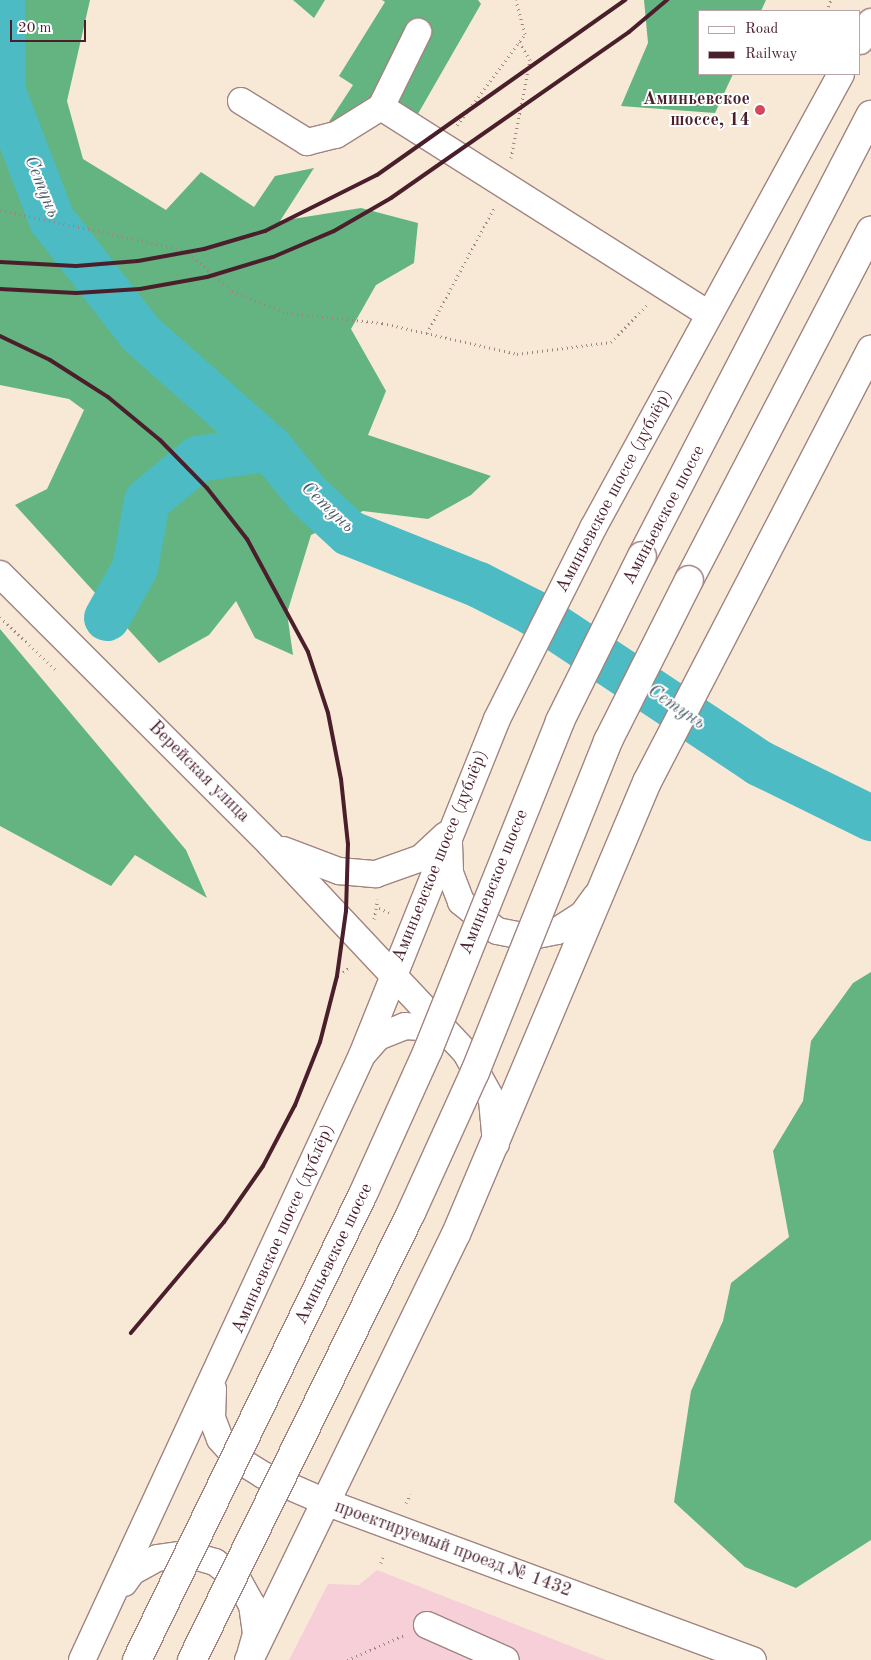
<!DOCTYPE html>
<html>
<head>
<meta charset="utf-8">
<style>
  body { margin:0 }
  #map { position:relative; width:871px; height:1660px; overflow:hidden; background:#f8e9d6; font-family:"Old Standard TT",serif }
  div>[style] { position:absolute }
  .built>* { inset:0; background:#f6cfd8 }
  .forest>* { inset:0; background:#63b480 }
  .river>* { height:46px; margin:-23px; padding:0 23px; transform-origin:23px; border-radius:23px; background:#4cbbc4 }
  .path>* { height:3px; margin-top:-1.5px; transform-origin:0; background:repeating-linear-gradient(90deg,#a18480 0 1px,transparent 0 5px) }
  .roads { filter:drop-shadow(1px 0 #a18480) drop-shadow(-1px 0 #a18480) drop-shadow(0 1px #a18480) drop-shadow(0 -1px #a18480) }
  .minor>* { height:26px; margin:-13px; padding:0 13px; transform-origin:13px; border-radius:13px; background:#fff }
  .major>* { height:28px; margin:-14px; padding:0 14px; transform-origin:14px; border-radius:14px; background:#fff }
  .rail>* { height:4px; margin:-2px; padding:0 2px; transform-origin:2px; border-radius:2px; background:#4a1f2b }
  .bridges { filter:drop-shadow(1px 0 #a18480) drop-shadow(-1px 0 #a18480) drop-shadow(0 1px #a18480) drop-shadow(0 -1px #a18480) }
  .major-bridge>* { height:28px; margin:-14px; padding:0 14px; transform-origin:14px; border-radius:14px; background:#fff }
  .dots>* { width:14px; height:14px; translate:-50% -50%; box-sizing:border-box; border:2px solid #fff; border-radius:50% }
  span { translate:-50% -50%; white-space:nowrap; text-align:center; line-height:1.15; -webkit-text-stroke:4px #fff; paint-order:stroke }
  .poi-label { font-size:18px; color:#4a1f2b; font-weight:700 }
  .right { translate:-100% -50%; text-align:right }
  .street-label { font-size:18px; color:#4a1f2b }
  .water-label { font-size:19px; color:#4b5d68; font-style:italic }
  .legend { position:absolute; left:698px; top:10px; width:162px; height:65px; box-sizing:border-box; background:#fff; border:1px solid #b7a5aa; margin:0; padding:6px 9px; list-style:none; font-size:15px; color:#4a1f2b }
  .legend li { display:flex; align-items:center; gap:10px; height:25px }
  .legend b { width:25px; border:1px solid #b7a5aa }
  .scale { position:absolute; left:10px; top:20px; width:76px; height:22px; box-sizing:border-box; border:2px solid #4a1f2b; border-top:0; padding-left:6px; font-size:15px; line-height:18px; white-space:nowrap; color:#4a1f2b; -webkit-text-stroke:4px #fff; paint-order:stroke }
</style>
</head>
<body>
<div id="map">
  <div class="built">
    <div style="clip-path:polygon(377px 1570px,606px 1660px,289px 1660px,328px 1584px,359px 1585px)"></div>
  </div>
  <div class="forest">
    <div style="clip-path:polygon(0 0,90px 0,67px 101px,83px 159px,166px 210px,201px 172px,254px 207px,275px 176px,314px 168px,280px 221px,361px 208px,418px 223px,414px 263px,376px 285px,351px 329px,386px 391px,368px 435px,491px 476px,471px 495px,428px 519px,363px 511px,311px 535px,287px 613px,293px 655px,255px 638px,236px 601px,209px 635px,159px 663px,15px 505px,47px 489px,84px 410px,69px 399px,0 385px)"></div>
    <div style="clip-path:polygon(293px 0,325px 0,314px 18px)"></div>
    <div style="clip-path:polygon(382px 0,478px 0,481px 4px,411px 126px,381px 107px,325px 128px,353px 85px,339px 76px,385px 2px)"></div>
    <div style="clip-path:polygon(644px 0,766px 0,761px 11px,700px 11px,700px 74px,733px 74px,715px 113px,621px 106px,648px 43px)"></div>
    <div style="clip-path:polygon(0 629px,186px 850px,207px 898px,135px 855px,111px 886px,0 826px)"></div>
    <div style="clip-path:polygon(871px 972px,871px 1540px,796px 1588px,745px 1567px,674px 1502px,691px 1391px,723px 1321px,731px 1283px,789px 1237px,773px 1151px,803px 1101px,811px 1041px,853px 983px)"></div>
  </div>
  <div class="river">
    <div style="left:2px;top:0;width:92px;rotate:89.4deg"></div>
    <div style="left:3px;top:92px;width:137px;rotate:69.1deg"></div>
    <div style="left:52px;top:220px;width:145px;rotate:52deg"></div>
    <div style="left:141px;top:334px;width:172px;rotate:41.5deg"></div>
    <div style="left:270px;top:448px;width:60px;rotate:51deg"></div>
    <div style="left:308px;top:495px;width:56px;rotate:42.8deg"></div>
    <div style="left:349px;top:533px;width:140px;rotate:21.8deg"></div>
    <div style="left:479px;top:585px;width:59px;rotate:27deg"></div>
    <div style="left:532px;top:612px;width:273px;rotate:33.6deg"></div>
    <div style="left:759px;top:763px;width:125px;rotate:26.2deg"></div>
    <div style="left:107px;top:618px;width:57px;rotate:-60.8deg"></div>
    <div style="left:135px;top:568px;width:68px;rotate:-79.8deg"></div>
    <div style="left:147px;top:501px;width:66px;rotate:-39.5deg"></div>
    <div style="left:198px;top:459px;width:73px;rotate:-8.7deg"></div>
  </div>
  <div class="path">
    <div style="left:826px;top:11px;width:12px;rotate:-66deg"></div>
    <div style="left:457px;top:125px;width:114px;rotate:-53.2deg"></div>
    <div style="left:525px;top:34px;width:35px;rotate:-105deg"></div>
    <div style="left:511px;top:158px;width:100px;rotate:-79deg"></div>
    <div style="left:530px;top:60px;width:21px;rotate:-121deg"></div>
    <div style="left:0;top:210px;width:189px;rotate:12.2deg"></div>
    <div style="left:185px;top:250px;width:62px;rotate:41.1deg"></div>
    <div style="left:232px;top:291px;width:59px;rotate:21.8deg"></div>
    <div style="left:287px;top:313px;width:96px;rotate:6deg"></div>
    <div style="left:382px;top:323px;width:139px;rotate:12.9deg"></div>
    <div style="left:517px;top:354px;width:95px;rotate:-7.3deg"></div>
    <div style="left:611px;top:342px;width:52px;rotate:-45.8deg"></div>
    <div style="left:427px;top:333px;width:142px;rotate:-61.8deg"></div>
    <div style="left:0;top:617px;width:79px;rotate:43.5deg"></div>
    <div style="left:379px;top:908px;width:14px;rotate:25deg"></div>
    <div style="left:374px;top:919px;width:20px;rotate:-79deg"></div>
    <div style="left:343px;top:972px;width:9px;rotate:-36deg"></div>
    <div style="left:406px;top:1503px;width:10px;rotate:-66deg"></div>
    <div style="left:381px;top:1563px;width:6px;rotate:-72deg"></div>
    <div style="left:347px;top:1660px;width:62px;rotate:-23.7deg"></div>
  </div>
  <div class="roads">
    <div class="minor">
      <div style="left:860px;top:41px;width:22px;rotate:-60deg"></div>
      <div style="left:241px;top:101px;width:78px;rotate:31.8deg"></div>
      <div style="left:307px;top:142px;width:30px;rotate:-14deg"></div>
      <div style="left:336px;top:135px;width:53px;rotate:-31.9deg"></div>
      <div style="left:381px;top:107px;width:388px;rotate:32.3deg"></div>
      <div style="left:381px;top:107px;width:84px;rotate:-63.7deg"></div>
      <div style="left:0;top:574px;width:380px;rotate:45deg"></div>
      <div style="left:269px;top:843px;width:288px;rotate:46.8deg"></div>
      <div style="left:466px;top:1053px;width:54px;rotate:61deg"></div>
      <div style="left:492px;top:1100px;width:44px;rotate:84.8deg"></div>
      <div style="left:449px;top:843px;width:30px;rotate:88deg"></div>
      <div style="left:450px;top:873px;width:31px;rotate:69deg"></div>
      <div style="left:461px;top:902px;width:46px;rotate:38.9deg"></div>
      <div style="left:497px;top:931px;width:31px;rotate:11deg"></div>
      <div style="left:527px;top:937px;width:31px;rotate:-11deg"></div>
      <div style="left:557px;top:931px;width:31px;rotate:-33deg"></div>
      <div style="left:583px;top:914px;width:22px;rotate:-54deg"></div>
      <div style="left:283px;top:850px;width:60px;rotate:20.6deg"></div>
      <div style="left:339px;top:871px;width:37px;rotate:5deg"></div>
      <div style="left:376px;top:874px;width:48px;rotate:-19.6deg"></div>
      <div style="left:421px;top:858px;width:33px;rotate:-43deg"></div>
      <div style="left:364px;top:1053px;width:21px;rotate:-49deg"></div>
      <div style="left:378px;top:1037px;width:29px;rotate:-22deg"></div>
      <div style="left:405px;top:1026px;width:27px;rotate:4deg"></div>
      <div style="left:432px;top:1028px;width:21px;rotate:28deg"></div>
      <div style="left:213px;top:1389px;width:29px;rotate:92deg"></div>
      <div style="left:212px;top:1418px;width:22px;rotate:69deg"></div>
      <div style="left:220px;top:1439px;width:28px;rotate:48deg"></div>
      <div style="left:239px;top:1460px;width:28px;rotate:32deg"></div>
      <div style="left:263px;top:1475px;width:71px;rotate:23.3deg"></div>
      <div style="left:328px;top:1503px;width:453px;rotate:20.3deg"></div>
      <div style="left:124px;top:1583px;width:14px;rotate:-54deg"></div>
      <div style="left:132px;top:1572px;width:29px;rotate:-29deg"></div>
      <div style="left:157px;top:1558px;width:30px;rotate:-8deg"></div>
      <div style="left:187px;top:1554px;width:29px;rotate:16deg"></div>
      <div style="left:215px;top:1562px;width:29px;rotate:38deg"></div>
      <div style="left:238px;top:1580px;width:29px;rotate:61deg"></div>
      <div style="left:252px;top:1605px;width:29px;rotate:82deg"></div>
      <div style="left:256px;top:1634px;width:19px;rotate:106deg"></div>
      <div style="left:427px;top:1625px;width:86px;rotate:23.9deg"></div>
      <div style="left:82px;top:1660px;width:667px;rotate:-65.16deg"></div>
      <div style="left:362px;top:1055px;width:362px;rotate:-68.1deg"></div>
      <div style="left:497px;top:719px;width:214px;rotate:-63.3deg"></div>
      <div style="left:593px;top:528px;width:517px;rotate:-61.35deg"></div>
    </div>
    <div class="major">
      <div style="left:642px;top:556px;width:497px;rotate:-62.6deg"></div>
      <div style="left:689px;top:580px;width:394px;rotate:-62.5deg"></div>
      <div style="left:249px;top:1660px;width:474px;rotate:-64.1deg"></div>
      <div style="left:456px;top:1234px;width:491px;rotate:-67.1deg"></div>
      <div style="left:647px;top:782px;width:487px;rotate:-62.6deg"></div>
    </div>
  </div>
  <div class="rail">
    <div style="left:0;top:262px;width:76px;rotate:3deg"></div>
    <div style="left:76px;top:266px;width:62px;rotate:-4.6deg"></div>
    <div style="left:138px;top:261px;width:67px;rotate:-10.3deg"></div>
    <div style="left:204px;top:249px;width:64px;rotate:-16.4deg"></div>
    <div style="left:265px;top:231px;width:125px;rotate:-26.6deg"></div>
    <div style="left:377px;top:175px;width:304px;rotate:-35.2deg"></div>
    <div style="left:0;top:289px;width:76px;rotate:3deg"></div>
    <div style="left:76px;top:293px;width:64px;rotate:-3.6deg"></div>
    <div style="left:140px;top:289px;width:68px;rotate:-10.2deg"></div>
    <div style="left:207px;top:277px;width:69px;rotate:-16.9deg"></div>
    <div style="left:273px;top:257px;width:66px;rotate:-23.1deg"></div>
    <div style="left:334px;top:231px;width:66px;rotate:-30.1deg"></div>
    <div style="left:391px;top:198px;width:290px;rotate:-34.9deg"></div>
    <div style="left:629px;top:32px;width:50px;rotate:-40.1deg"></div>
    <div style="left:0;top:336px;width:55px;rotate:25.6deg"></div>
    <div style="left:50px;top:360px;width:69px;rotate:32.5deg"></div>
    <div style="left:108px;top:397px;width:67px;rotate:39.6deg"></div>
    <div style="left:160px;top:440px;width:67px;rotate:45.6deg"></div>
    <div style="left:207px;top:488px;width:65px;rotate:51.9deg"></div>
    <div style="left:247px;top:539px;width:128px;rotate:61.6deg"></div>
    <div style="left:308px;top:652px;width:64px;rotate:71.8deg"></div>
    <div style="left:328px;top:713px;width:67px;rotate:78.9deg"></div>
    <div style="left:341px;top:779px;width:65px;rotate:83.9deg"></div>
    <div style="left:348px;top:844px;width:67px;rotate:91.7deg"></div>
    <div style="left:346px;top:911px;width:66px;rotate:97.9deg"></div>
    <div style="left:337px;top:976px;width:68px;rotate:104.4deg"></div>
    <div style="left:320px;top:1042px;width:68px;rotate:111.6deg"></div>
    <div style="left:295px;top:1105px;width:69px;rotate:117.7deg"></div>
    <div style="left:263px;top:1166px;width:68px;rotate:124.9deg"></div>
    <div style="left:224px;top:1222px;width:145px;rotate:130deg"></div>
  </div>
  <div class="bridges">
    <div class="major-bridge">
      <div style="left:137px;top:1660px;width:520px;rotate:-64.12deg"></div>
      <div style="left:364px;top:1192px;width:156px;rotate:-65.7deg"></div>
      <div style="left:428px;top:1050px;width:354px;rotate:-68.1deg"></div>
      <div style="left:560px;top:721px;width:184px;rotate:-63.6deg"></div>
      <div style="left:192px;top:1660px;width:498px;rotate:-63.9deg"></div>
      <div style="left:411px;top:1213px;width:155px;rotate:-65.6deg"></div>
      <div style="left:475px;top:1072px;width:357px;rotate:-68.1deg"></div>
      <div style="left:608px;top:741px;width:180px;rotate:-63.3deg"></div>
    </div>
  </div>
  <div class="dots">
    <div style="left:760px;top:110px;background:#d1495b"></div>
  </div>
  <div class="poi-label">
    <span class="right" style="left:750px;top:110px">Аминьевское<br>шоссе, 14</span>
  </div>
  <div class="street-label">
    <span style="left:614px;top:491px;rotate:-62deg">Аминьевское шоссе (дублёр)</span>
    <span style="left:664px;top:515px;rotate:-62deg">Аминьевское шоссе</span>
    <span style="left:199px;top:772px;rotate:45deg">Верейская улица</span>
    <span style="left:440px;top:856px;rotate:-68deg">Аминьевское шоссе (дублёр)</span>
    <span style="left:494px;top:882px;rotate:-68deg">Аминьевское шоссе</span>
    <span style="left:283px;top:1229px;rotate:-66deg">Аминьевское шоссе (дублёр)</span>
    <span style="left:334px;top:1254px;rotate:-64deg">Аминьевское шоссе</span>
    <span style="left:453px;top:1549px;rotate:20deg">проектируемый проезд № 1432</span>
  </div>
  <div class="water-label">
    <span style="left:41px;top:187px;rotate:68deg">Сетунь</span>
    <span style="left:327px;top:508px;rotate:43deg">Сетунь</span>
    <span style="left:676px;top:708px;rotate:34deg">Сетунь</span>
  </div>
  <ul class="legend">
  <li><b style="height:6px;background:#fff"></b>Road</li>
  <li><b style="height:6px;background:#4a1f2b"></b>Railway</li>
  </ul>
  <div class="scale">20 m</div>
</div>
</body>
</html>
